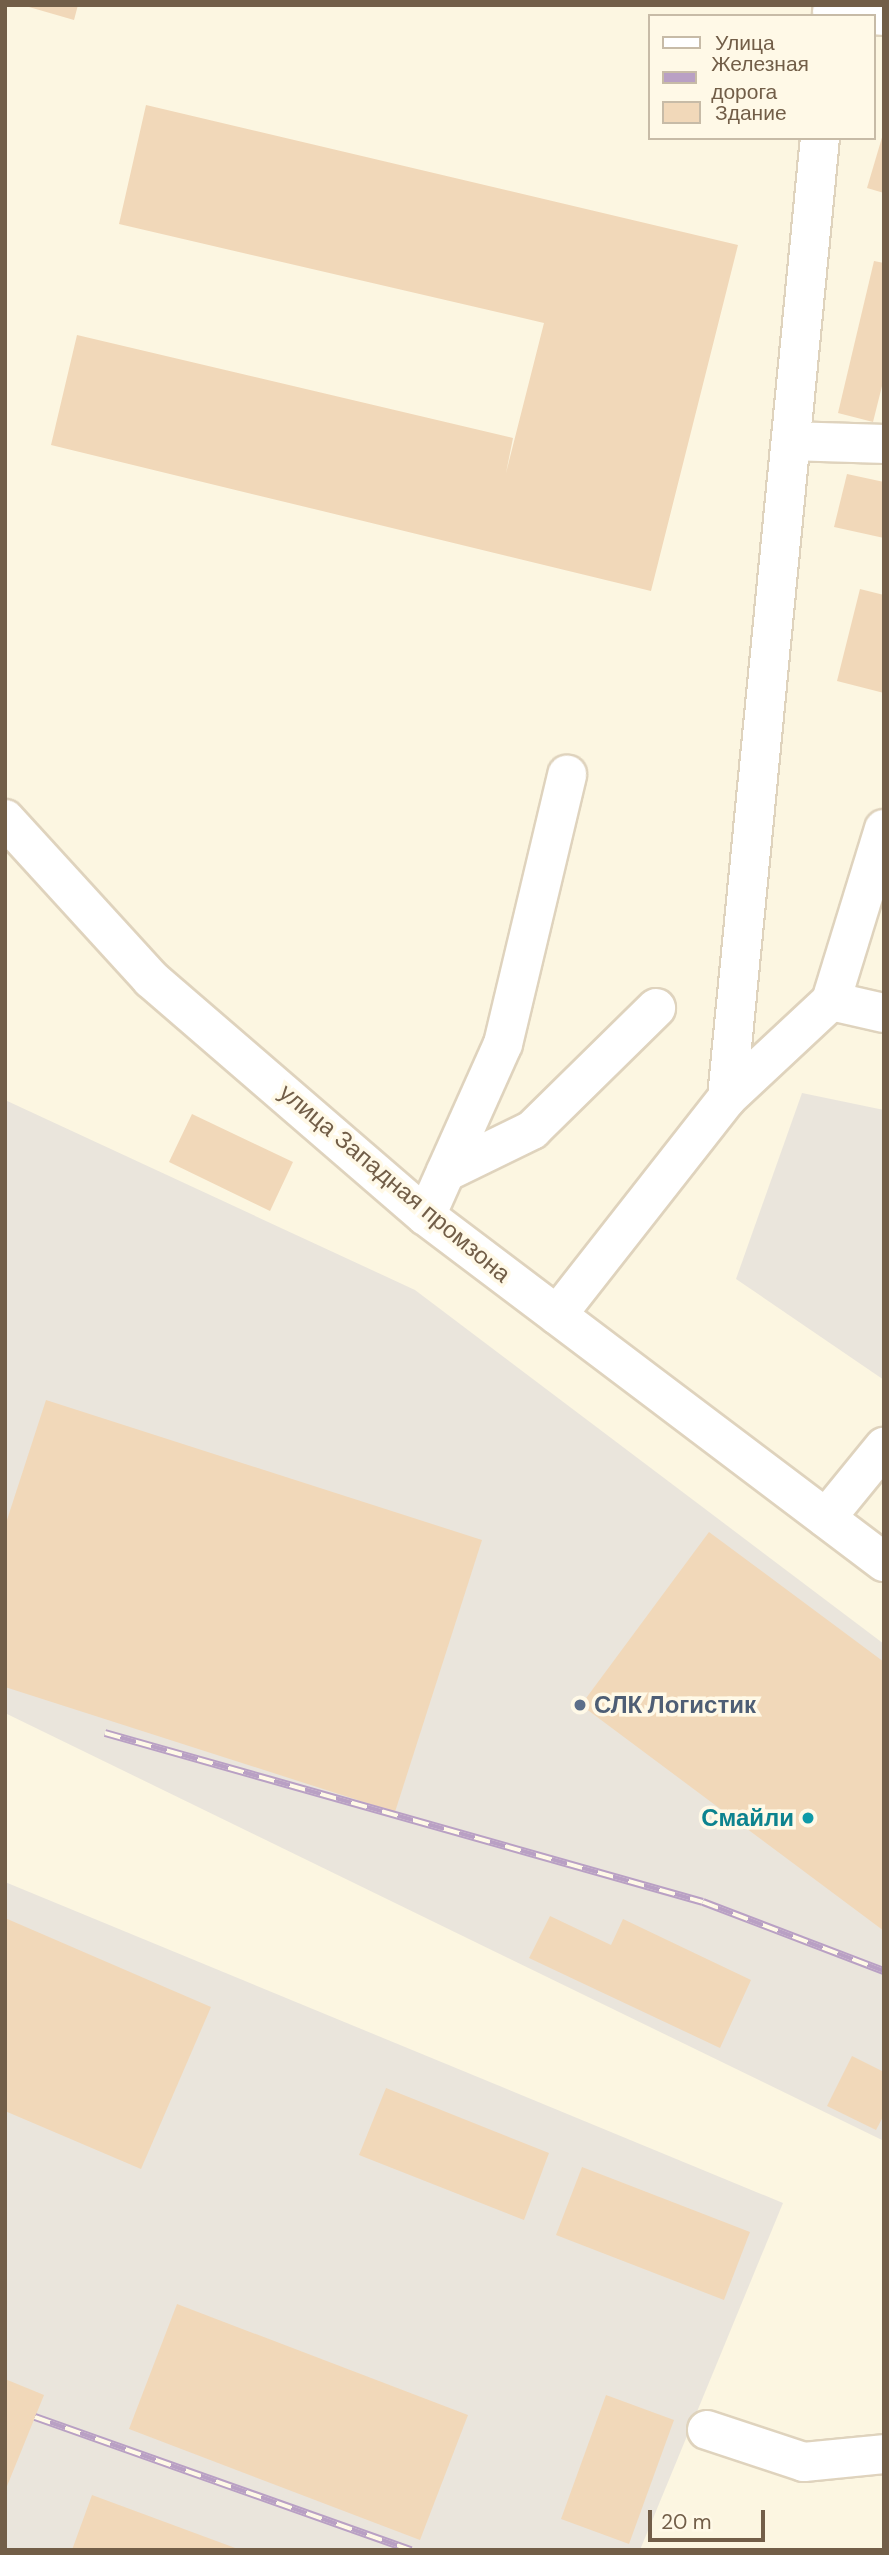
<!DOCTYPE html>
<html>
<head>
<meta charset="utf-8">
<style>
  body { margin:0 }
  #map { position:relative; width:889px; height:2555px; overflow:hidden; background:#fcf6e1; font-family:"DM Sans",sans-serif }
  div>[style] { position:absolute }
  .industrial>* { inset:0; background:#eae5dc }
  .building>* { inset:0; background:#f1d8b9 }
  .roads { filter:drop-shadow(2px 0 #dfd3bd) drop-shadow(-2px 0 #dfd3bd) drop-shadow(0 2px #dfd3bd) drop-shadow(0 -2px #dfd3bd) }
  .minor>* { height:38px; margin:-19px; padding:0 19px; transform-origin:19px; border-radius:19px; background:#fff }
  .rail>* { height:8px; margin-top:-4px; transform-origin:0; background:repeating-linear-gradient(90deg,#fff9e7 0 16px,#b9a0c4 0 32px); box-sizing:border-box; border-block:2px solid #b9a0c4 }
  .dots>* { width:19px; height:19px; translate:-50% -50%; box-sizing:border-box; border:4px solid #fff9e7; border-radius:50% }
  span { translate:-50% -50%; white-space:nowrap; text-align:center; line-height:1.15; -webkit-text-stroke:7px #fff9e7; paint-order:stroke }
  .street-label { font-size:24px; color:#725e48 }
  .service-label { font-size:24px; color:#4e5e75; font-weight:700 }
  .left { translate:0 -50%; text-align:left }
  .culture-label { font-size:24px; color:#0d838f; font-weight:700 }
  .right { translate:-100% -50%; text-align:right }
  .frame { position:absolute; inset:0; border:7px solid #725e48; pointer-events:none }
  .legend { position:absolute; left:648px; top:14px; width:228px; height:126px; box-sizing:border-box; background:#fff9e7; border:2px solid #c7bba7; margin:0; padding:9px 12px; list-style:none; font-size:21px; color:#725e48 }
  .legend li { display:flex; align-items:center; gap:14px; height:35px }
  .legend b { width:35px; border:2px solid #c7bba7 }
  .scale { position:absolute; left:648px; top:2510px; width:117px; height:32px; box-sizing:border-box; border:4px solid #725e48; border-top:0; padding-left:9px; font-size:21px; line-height:24px; white-space:nowrap; color:#725e48; -webkit-text-stroke:5px #fff9e7; paint-order:stroke }
</style>
</head>
<body>
<div id="map">
  <div class="industrial">
    <div style="clip-path:polygon(802px 1093px,884px 1110px,884px 1380px,736px 1279px)"></div>
    <div style="clip-path:polygon(5px 1100px,415px 1290px,884px 1644px,884px 2141px,5px 1713px)"></div>
    <div style="clip-path:polygon(5px 1882px,783px 2203px,640px 2550px,5px 2550px)"></div>
  </div>
  <div class="building">
    <div style="clip-path:polygon(22px 5px,78px 5px,74px 20px)"></div>
    <div style="clip-path:polygon(146px 105px,738px 245px,651px 591px,51px 445px,77px 335px,513px 438px,506px 473px,544px 323px,119px 224px)"></div>
    <div style="clip-path:polygon(883px 134px,884px 134px,884px 193px,867px 188px)"></div>
    <div style="clip-path:polygon(874px 261px,884px 263px,884px 378px,873px 422px,838px 413px)"></div>
    <div style="clip-path:polygon(847px 474px,884px 482px,884px 538px,834px 527px)"></div>
    <div style="clip-path:polygon(860px 589px,884px 595px,884px 693px,837px 681px)"></div>
    <div style="clip-path:polygon(192px 1114px,293px 1162px,270px 1211px,169px 1162px)"></div>
    <div style="clip-path:polygon(46px 1400px,482px 1540px,395px 1812px,5px 1687px,5px 1526px)"></div>
    <div style="clip-path:polygon(709px 1532px,884px 1662px,884px 1931px,581px 1705px)"></div>
    <div style="clip-path:polygon(550px 1916px,611px 1945px,623px 1919px,751px 1980px,720px 2048px,529px 1958px)"></div>
    <div style="clip-path:polygon(5px 1918px,211px 2007px,141px 2169px,5px 2111px)"></div>
    <div style="clip-path:polygon(852px 2056px,884px 2072px,884px 2115px,876px 2130px,827px 2106px)"></div>
    <div style="clip-path:polygon(386px 2088px,549px 2153px,524px 2220px,359px 2155px)"></div>
    <div style="clip-path:polygon(582px 2167px,750px 2232px,724px 2300px,556px 2235px)"></div>
    <div style="clip-path:polygon(177px 2304px,468px 2415px,420px 2540px,129px 2429px)"></div>
    <div style="clip-path:polygon(5px 2379px,44px 2395px,5px 2491px)"></div>
    <div style="clip-path:polygon(606px 2395px,674px 2420px,629px 2544px,561px 2519px)"></div>
    <div style="clip-path:polygon(92px 2495px,238px 2549px,238px 2550px,72px 2550px)"></div>
  </div>
  <div class="roads">
    <div class="minor">
      <div style="left:832px;top:12px;width:52px;rotate:4.4deg"></div>
      <div style="left:791px;top:441px;width:93px;rotate:1.8deg"></div>
      <div style="left:5px;top:819px;width:217px;rotate:47.6deg"></div>
      <div style="left:151px;top:979px;width:363px;rotate:40.8deg"></div>
      <div style="left:426px;top:1216px;width:574px;rotate:37.07deg"></div>
      <div style="left:831px;top:1001px;width:180px;rotate:-72.9deg"></div>
      <div style="left:727px;top:1098px;width:964px;rotate:-84.47deg"></div>
      <div style="left:446px;top:1172px;width:96px;rotate:-26deg"></div>
      <div style="left:532px;top:1130px;width:174px;rotate:-44.5deg"></div>
      <div style="left:426px;top:1216px;width:188px;rotate:-65.9deg"></div>
      <div style="left:503px;top:1044px;width:277px;rotate:-76.6deg"></div>
      <div style="left:557px;top:1315px;width:276px;rotate:-51.9deg"></div>
      <div style="left:727px;top:1098px;width:142px;rotate:-43deg"></div>
      <div style="left:831px;top:1001px;width:54px;rotate:12.8deg"></div>
      <div style="left:826px;top:1518px;width:92px;rotate:-50.8deg"></div>
      <div style="left:707px;top:2430px;width:102px;rotate:18.3deg"></div>
      <div style="left:804px;top:2462px;width:80px;rotate:-5.7deg"></div>
    </div>
  </div>
  <div class="rail">
    <div style="left:105px;top:1733px;width:621px;rotate:15.78deg"></div>
    <div style="left:703px;top:1902px;width:194px;rotate:20.9deg"></div>
    <div style="left:35px;top:2417px;width:399px;rotate:19.5deg"></div>
  </div>
  <div class="dots">
    <div style="left:580px;top:1705px;background:#5c6f8a"></div>
    <div style="left:808px;top:1818px;background:#0f9aa8"></div>
  </div>
  <div class="street-label">
    <span style="left:395px;top:1183px;rotate:40deg">улица Западная промзона</span>
  </div>
  <div class="service-label">
    <span class="left" style="left:594px;top:1705px">СЛК Логистик</span>
  </div>
  <div class="culture-label">
    <span class="right" style="left:794px;top:1818px">Смайли</span>
  </div>
  <div class="frame"></div>
  <ul class="legend">
  <li><b style="height:9px;background:#fff"></b>Улица</li>
  <li><b style="height:9px;background:#b9a0c4"></b>Железная дорога</li>
  <li><b style="height:19px;background:#f1d8b9"></b>Здание</li>
  </ul>
  <div class="scale">20 m</div>
</div>
</body>
</html>
